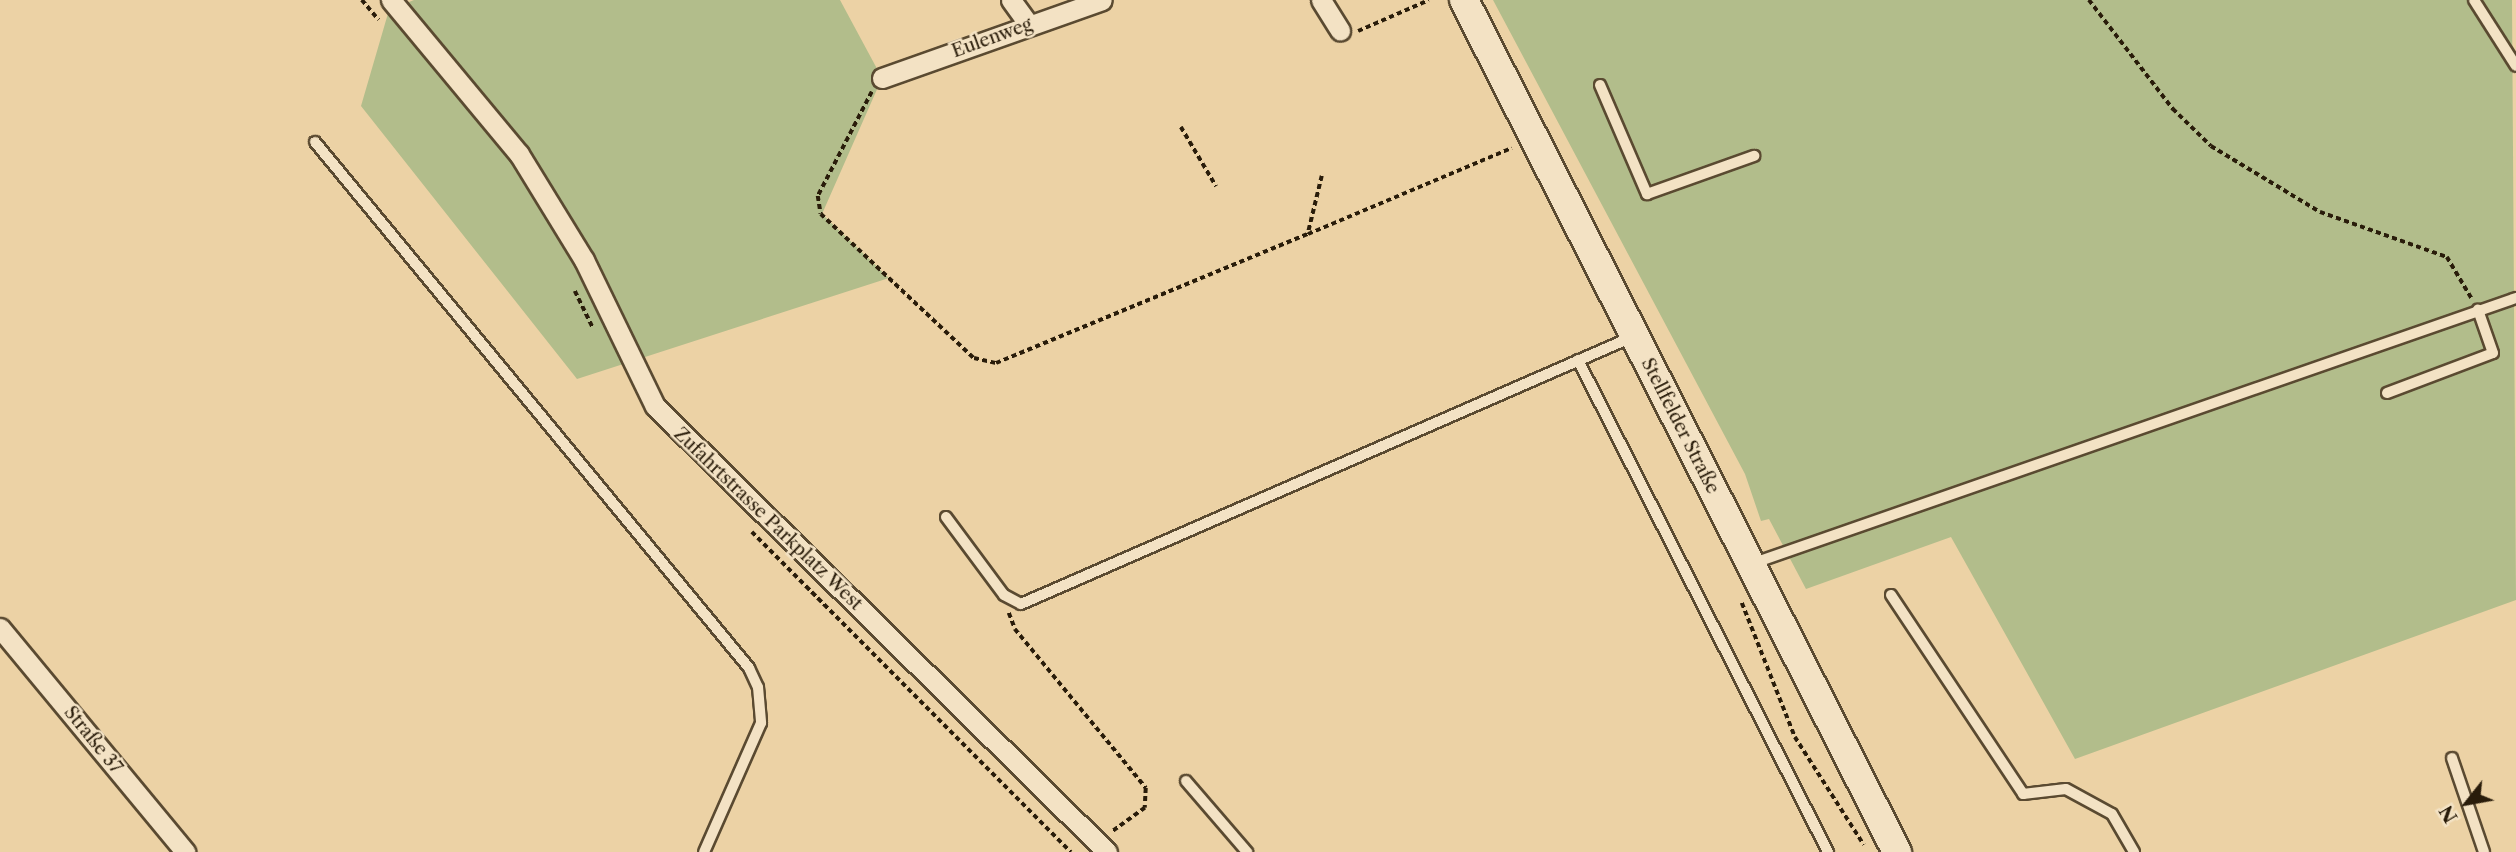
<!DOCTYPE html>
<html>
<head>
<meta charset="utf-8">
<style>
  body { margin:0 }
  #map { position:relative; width:2516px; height:852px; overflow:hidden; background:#ecd2a5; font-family:"Libre Caslon Text",serif }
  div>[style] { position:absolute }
  .green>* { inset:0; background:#b2bd8b }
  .path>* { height:3.5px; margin-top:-1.75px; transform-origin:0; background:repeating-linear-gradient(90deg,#291c0a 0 5px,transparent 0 8.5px) }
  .roads { filter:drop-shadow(2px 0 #5a4a31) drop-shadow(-2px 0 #5a4a31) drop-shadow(0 2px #5a4a31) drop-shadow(0 -2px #5a4a31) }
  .lane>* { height:10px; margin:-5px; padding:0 5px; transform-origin:5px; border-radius:5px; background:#f3e2c4 }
  .street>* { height:19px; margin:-9.5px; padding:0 9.5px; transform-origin:9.5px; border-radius:9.5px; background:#f3e2c4 }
  .secondary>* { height:28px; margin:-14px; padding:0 14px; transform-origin:14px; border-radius:14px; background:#f3e2c4 }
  span { translate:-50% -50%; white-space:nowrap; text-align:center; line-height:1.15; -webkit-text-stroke:5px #f3e2c4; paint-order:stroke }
  .street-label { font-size:18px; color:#291c0a }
  .north { position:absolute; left:2432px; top:768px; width:70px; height:70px; -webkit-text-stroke:5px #f3e2c4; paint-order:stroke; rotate:239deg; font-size:19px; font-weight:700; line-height:28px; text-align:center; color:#291c0a }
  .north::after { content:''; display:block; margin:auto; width:24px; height:32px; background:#291c0a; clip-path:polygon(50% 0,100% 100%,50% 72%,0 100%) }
</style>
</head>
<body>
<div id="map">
  <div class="green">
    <div style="clip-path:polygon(414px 0,840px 0,882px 78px,822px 214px,889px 278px,577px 379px,361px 106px,389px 10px)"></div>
    <div style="clip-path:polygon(1493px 0,2512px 0,2516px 600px,2075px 759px,1951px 537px,1806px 589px,1769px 519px,1761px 521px,1745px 474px)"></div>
  </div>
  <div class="path">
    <div style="left:362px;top:0;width:26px;rotate:50deg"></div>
    <div style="left:2089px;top:0;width:138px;rotate:52.4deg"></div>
    <div style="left:2173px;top:109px;width:53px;rotate:44.2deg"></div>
    <div style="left:2211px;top:146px;width:127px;rotate:31.2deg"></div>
    <div style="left:2320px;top:212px;width:135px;rotate:19.5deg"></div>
    <div style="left:2447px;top:257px;width:49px;rotate:59.2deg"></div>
    <div style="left:1358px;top:31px;width:77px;rotate:-23.6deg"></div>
    <div style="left:872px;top:92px;width:117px;rotate:117.4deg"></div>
    <div style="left:818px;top:196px;width:18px;rotate:81deg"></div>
    <div style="left:821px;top:214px;width:210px;rotate:43.3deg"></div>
    <div style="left:974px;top:358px;width:23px;rotate:13deg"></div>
    <div style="left:996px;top:363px;width:338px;rotate:-22.5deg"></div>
    <div style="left:1181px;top:127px;width:69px;rotate:59.3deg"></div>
    <div style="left:1322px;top:176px;width:60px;rotate:103.6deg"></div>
    <div style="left:1308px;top:234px;width:221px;rotate:-22.9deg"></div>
    <div style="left:575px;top:291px;width:41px;rotate:64.1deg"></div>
    <div style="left:752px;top:532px;width:452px;rotate:45.1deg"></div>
    <div style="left:1742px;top:603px;width:144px;rotate:68.4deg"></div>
    <div style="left:1795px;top:737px;width:128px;rotate:57.4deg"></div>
    <div style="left:1009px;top:613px;width:17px;rotate:69deg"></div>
    <div style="left:1015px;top:629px;width:206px;rotate:50.5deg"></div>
    <div style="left:1146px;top:788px;width:20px;rotate:93deg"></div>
    <div style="left:1145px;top:808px;width:41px;rotate:144deg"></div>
  </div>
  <div class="roads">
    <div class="lane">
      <div style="left:2474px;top:0;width:78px;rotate:57.5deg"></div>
      <div style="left:1600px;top:85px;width:119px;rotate:66.7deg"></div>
      <div style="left:1647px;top:194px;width:114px;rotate:-19.6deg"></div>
      <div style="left:315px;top:142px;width:682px;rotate:50.47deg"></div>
      <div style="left:749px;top:668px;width:21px;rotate:65deg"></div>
      <div style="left:758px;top:687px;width:36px;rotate:85deg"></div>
      <div style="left:761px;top:723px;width:141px;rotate:113.8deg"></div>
      <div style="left:1578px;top:360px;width:552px;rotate:63.06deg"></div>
      <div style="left:2387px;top:393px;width:113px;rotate:-20.7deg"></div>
      <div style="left:2493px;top:353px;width:46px;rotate:-109.2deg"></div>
      <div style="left:946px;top:517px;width:97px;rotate:53.4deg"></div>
      <div style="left:1004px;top:595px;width:19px;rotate:28deg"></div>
      <div style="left:1021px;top:604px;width:667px;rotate:-23.6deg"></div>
      <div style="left:1754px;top:563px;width:807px;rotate:-19.18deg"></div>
      <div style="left:1891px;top:595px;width:239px;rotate:56.4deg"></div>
      <div style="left:2023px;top:794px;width:43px;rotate:-6.6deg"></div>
      <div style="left:2066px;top:789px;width:52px;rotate:28.5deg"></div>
      <div style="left:2112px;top:814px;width:44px;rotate:59.9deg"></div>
      <div style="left:2452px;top:758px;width:99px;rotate:71.2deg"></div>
      <div style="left:1186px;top:781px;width:94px;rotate:49.3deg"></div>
    </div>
    <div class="street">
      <div style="left:391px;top:0;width:200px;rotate:50.3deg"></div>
      <div style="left:519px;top:154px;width:124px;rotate:58.5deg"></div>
      <div style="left:584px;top:260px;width:162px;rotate:64.1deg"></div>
      <div style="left:655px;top:406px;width:635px;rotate:44.62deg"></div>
      <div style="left:1011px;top:0;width:31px;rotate:54deg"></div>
      <div style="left:1321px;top:0;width:36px;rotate:58deg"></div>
      <div style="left:882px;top:78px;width:233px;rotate:-19.5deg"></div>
      <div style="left:0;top:628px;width:291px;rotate:50.4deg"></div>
    </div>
    <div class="secondary">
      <div style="left:1464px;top:0;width:956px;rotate:63.06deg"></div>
    </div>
  </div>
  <div class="street-label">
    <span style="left:992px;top:38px;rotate:-20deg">Eulenweg</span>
    <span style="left:1680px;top:426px;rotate:63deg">Stellfelder Straße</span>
    <span style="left:768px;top:519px;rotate:44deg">Zufahrtstrasse Parkplatz West</span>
    <span style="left:93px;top:740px;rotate:51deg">Straße 37</span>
  </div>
  <div class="north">N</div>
</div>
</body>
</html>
